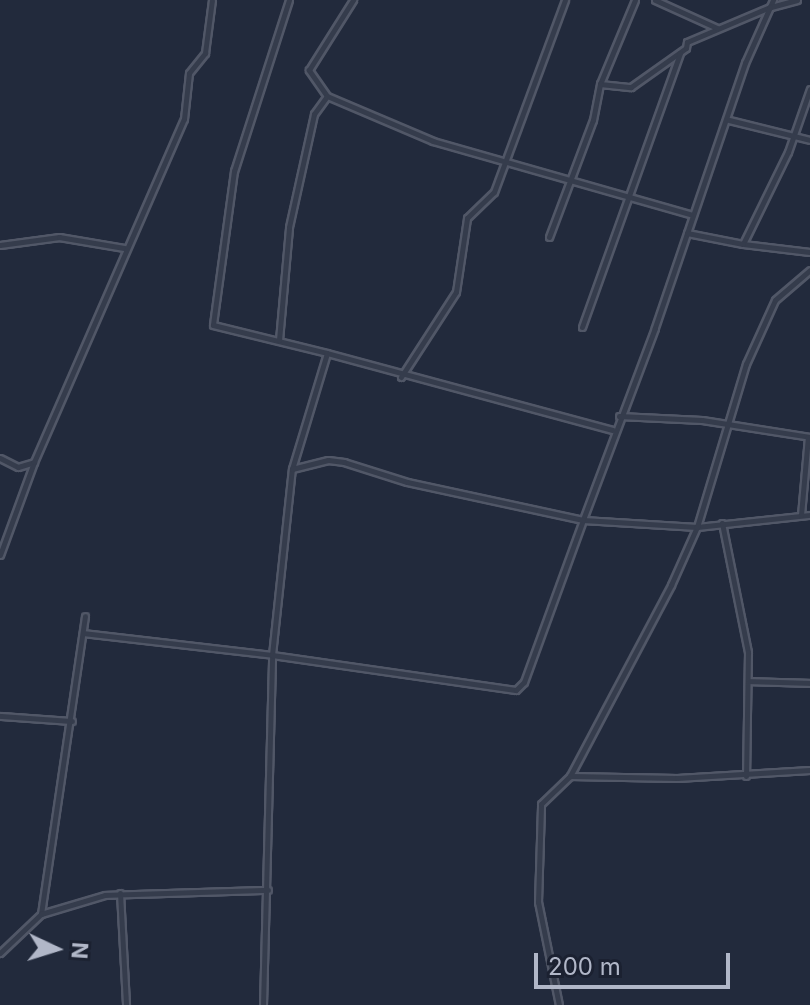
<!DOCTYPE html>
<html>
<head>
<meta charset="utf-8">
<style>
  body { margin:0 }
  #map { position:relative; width:810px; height:1005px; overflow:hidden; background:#222a3c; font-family:Inter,sans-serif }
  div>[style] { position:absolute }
  .roads { filter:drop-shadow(2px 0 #515767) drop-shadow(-2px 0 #515767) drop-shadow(0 2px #515767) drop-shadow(0 -2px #515767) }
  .street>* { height:5px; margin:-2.5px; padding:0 2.5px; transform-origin:2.5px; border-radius:2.5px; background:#353c4c }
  span { translate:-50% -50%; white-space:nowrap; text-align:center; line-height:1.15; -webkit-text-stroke:7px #1b2131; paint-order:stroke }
  .north { position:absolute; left:16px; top:909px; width:80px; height:80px; -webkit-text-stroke:6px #1b2131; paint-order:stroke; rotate:94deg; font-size:22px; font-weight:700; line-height:32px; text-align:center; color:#b1b7c8 }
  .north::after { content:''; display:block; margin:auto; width:28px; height:36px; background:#b1b7c8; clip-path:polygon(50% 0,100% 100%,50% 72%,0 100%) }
  .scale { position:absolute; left:534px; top:953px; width:196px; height:36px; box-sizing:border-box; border:4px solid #b1b7c8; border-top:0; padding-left:10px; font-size:24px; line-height:28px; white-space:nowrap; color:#b1b7c8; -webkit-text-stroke:6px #1b2131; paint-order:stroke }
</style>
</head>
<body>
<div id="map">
  <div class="roads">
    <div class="street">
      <div style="left:289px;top:0;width:180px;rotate:107.8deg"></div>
      <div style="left:234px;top:171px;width:155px;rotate:97.8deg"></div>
      <div style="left:213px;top:325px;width:117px;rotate:13.8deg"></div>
      <div style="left:635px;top:0;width:91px;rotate:112.6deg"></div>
      <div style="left:600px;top:84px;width:31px;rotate:6deg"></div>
      <div style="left:631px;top:87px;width:67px;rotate:-35.3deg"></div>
      <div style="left:686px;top:48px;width:6px;rotate:-81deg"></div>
      <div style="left:687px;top:42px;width:90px;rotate:-22.9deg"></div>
      <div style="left:770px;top:7px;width:8px;rotate:-67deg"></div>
      <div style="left:655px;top:0;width:68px;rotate:24.3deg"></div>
      <div style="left:797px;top:0;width:28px;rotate:165deg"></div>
      <div style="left:770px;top:7px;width:61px;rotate:114.1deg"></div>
      <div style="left:745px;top:63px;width:280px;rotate:108.8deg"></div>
      <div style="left:655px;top:328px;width:205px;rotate:110.6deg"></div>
      <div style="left:583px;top:520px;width:114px;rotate:3.5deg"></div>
      <div style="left:697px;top:527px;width:114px;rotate:-6.1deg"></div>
      <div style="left:810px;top:89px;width:67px;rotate:109.2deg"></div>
      <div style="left:788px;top:152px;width:102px;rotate:116.1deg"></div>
      <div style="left:743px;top:244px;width:67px;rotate:6.8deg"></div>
      <div style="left:327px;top:96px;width:32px;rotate:-125deg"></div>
      <div style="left:309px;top:70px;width:83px;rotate:-57.8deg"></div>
      <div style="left:729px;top:120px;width:83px;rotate:13.9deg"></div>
      <div style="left:687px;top:233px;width:57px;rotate:11.1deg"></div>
      <div style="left:549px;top:237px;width:125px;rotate:-69.4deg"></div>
      <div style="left:593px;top:120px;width:37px;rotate:-79deg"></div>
      <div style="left:0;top:245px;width:60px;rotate:-7.7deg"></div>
      <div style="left:59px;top:237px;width:66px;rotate:9.6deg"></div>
      <div style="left:582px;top:327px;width:291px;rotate:-70.3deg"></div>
      <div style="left:279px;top:340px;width:113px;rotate:-84.9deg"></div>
      <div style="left:289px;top:227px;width:116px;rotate:-77.5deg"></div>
      <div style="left:314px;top:114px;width:22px;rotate:-54deg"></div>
      <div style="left:327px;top:96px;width:115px;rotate:23deg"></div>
      <div style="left:433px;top:141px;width:270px;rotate:15.9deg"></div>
      <div style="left:401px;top:377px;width:101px;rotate:-57.1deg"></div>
      <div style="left:456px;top:292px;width:75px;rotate:-81.5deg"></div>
      <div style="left:467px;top:218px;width:37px;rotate:-44deg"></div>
      <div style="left:494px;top:192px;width:205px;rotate:-69.7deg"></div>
      <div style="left:619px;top:416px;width:83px;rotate:2.8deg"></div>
      <div style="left:702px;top:420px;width:109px;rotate:8.9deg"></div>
      <div style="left:0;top:458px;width:20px;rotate:27deg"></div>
      <div style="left:18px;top:467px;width:17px;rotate:-17deg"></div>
      <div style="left:801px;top:515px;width:78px;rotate:-84.9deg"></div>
      <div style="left:722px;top:523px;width:132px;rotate:78.6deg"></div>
      <div style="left:748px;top:652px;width:124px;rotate:90.9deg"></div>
      <div style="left:0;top:555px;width:99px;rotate:-69.9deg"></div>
      <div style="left:34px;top:462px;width:374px;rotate:-66.4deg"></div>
      <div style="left:184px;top:119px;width:46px;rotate:-83.8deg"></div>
      <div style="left:189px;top:73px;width:26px;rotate:-51deg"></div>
      <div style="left:205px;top:53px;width:53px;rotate:-82.5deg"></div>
      <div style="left:83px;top:633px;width:190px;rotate:6.6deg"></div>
      <div style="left:272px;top:655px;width:187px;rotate:-83.9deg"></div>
      <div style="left:292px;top:469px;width:121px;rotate:-73.2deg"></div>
      <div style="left:327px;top:353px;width:296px;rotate:15.1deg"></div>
      <div style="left:748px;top:681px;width:62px;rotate:1.8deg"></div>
      <div style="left:0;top:716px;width:72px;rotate:4deg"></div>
      <div style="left:570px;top:776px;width:107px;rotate:1.1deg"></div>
      <div style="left:677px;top:778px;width:133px;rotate:-3.4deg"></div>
      <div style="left:120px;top:893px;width:112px;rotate:86.9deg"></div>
      <div style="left:41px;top:914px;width:301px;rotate:-81.6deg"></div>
      <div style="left:0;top:953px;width:57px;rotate:-43.6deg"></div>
      <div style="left:41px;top:914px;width:67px;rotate:-16.5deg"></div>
      <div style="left:105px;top:895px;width:163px;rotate:-1.8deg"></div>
      <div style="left:263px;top:1005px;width:350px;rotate:-88.5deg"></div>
      <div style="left:272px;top:655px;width:246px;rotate:8.2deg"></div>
      <div style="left:516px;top:690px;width:11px;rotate:-45deg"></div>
      <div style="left:524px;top:682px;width:172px;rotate:-70deg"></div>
      <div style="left:583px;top:520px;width:180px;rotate:-167.8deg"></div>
      <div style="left:407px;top:482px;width:66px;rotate:-162.4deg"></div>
      <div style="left:344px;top:462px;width:16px;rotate:-173deg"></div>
      <div style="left:328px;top:460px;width:37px;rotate:166deg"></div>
      <div style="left:559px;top:1005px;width:105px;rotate:-101.5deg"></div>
      <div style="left:538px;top:902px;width:98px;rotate:-88.2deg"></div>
      <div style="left:541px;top:804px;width:40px;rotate:-44deg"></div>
      <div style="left:570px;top:776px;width:216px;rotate:-62.1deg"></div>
      <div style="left:671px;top:585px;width:64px;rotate:-65.9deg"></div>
      <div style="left:697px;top:527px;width:170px;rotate:-73.3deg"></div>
      <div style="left:746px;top:364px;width:70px;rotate:-65.6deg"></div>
      <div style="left:775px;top:300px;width:46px;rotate:-40.6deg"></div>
    </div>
  </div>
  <div class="north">N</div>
  <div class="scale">200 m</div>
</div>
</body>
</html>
